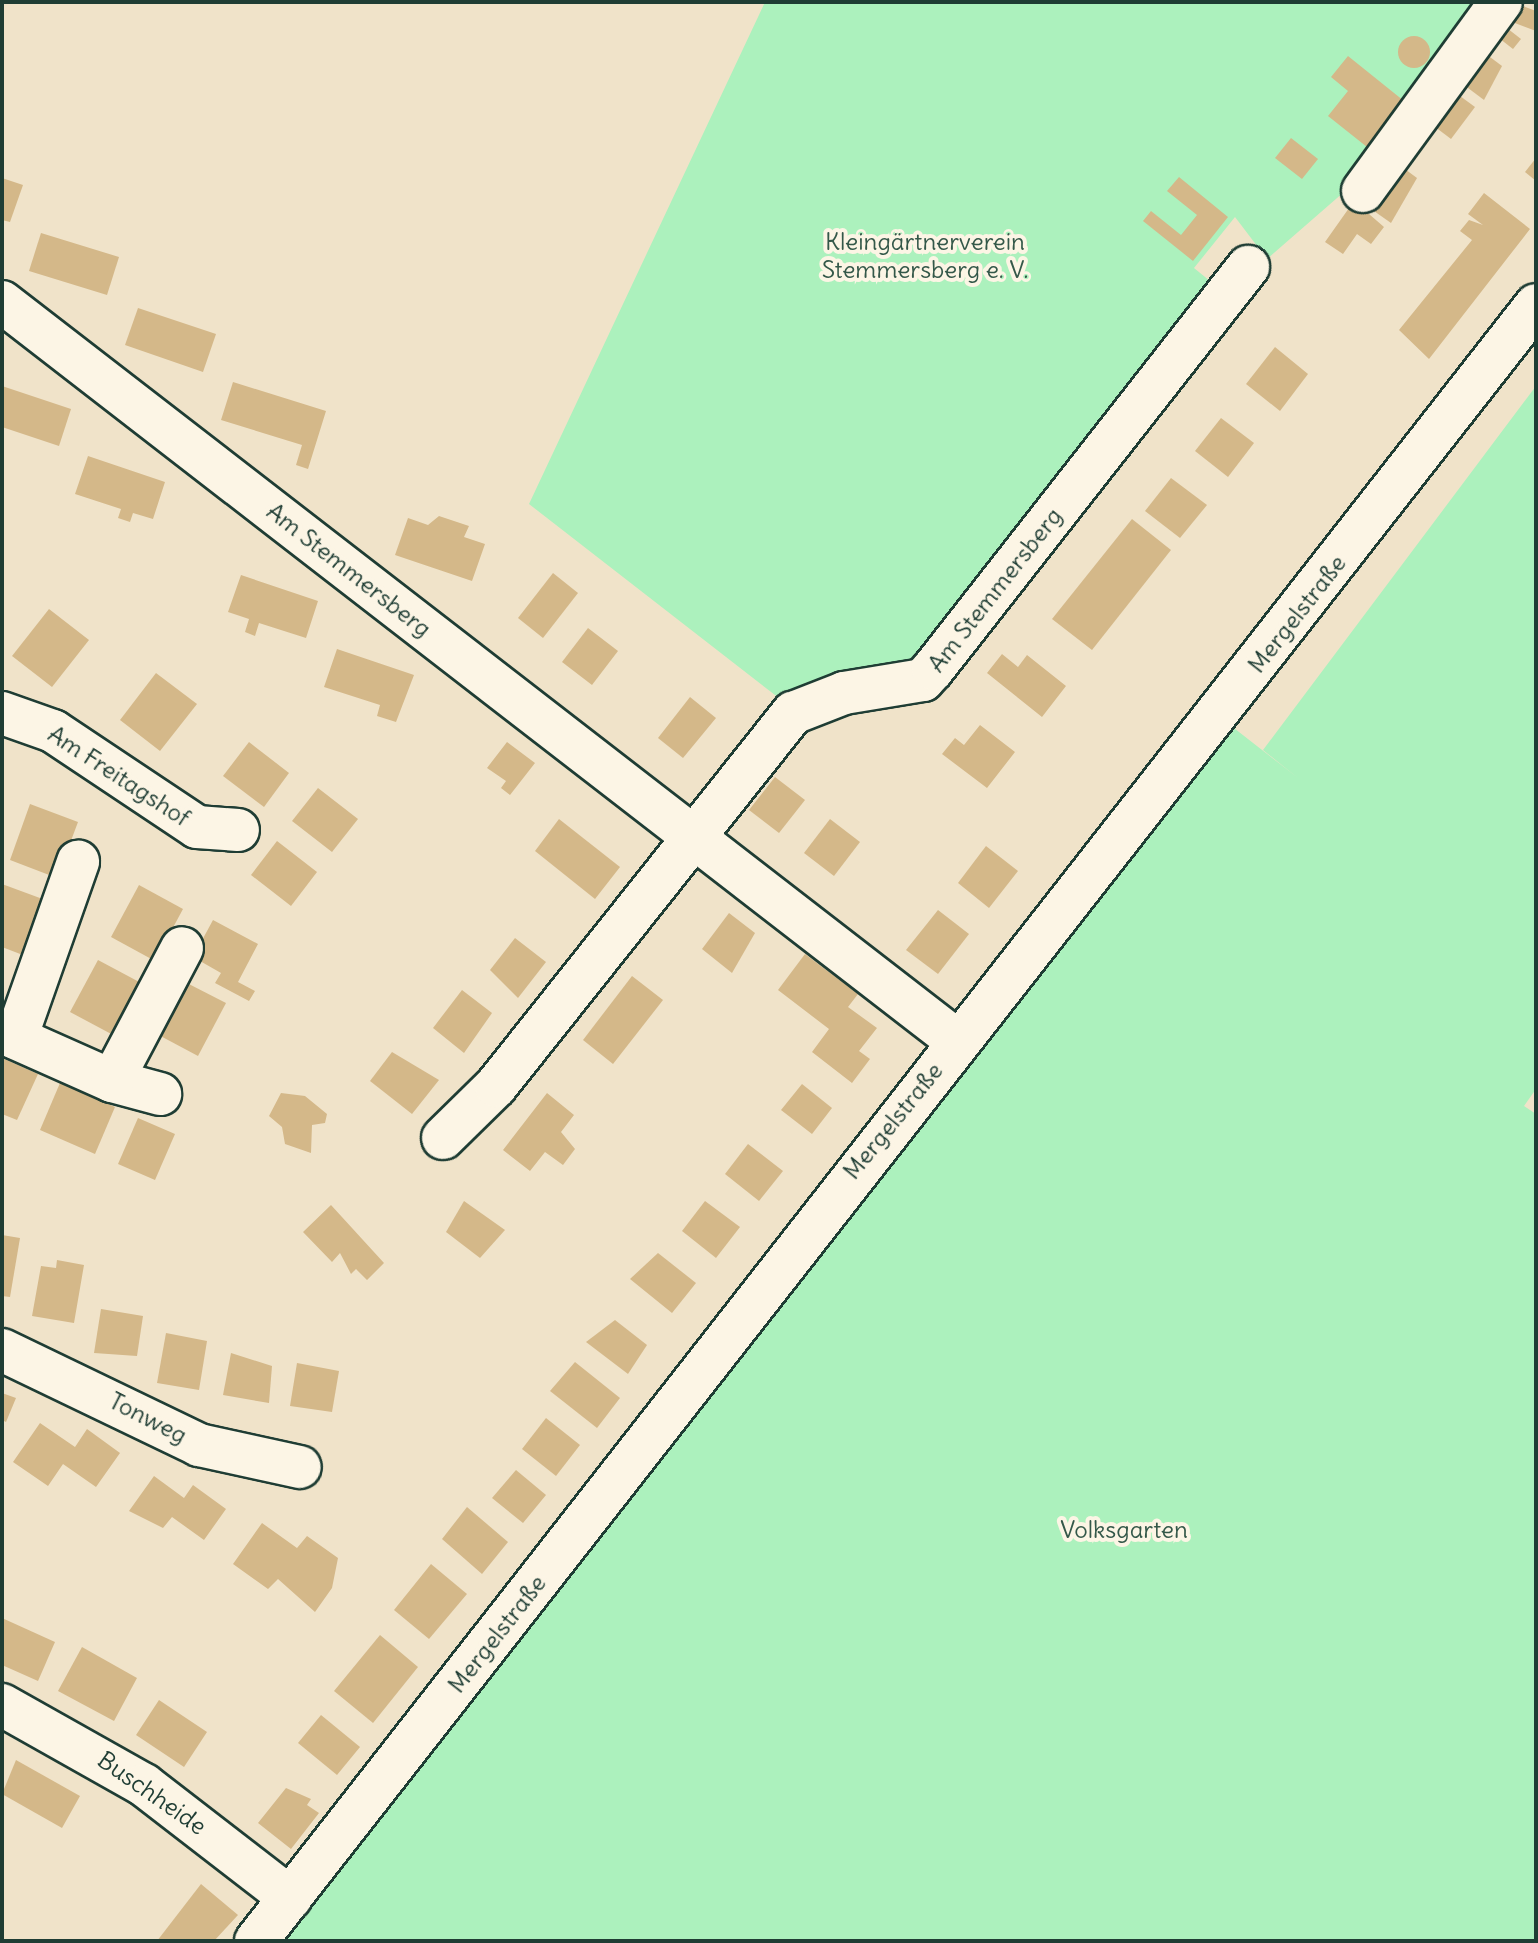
<!DOCTYPE html>
<html>
<head>
<meta charset="utf-8">
<style>
  body { margin:0 }
  #map { position:relative; width:1538px; height:1943px; overflow:hidden; background:#f0e3c9; font-family:Delius,sans-serif }
  div>[style] { position:absolute }
  .green>* { inset:0; background:#acf1bd }
  .building>* { inset:0; background:#d4b889 }
  .round { border-radius:50% }
  .roads { filter:drop-shadow(2px 0 #1f3d34) drop-shadow(-2px 0 #1f3d34) drop-shadow(0 2px #1f3d34) drop-shadow(0 -2px #1f3d34) }
  .minor>* { height:42px; margin:-21px; padding:0 21px; transform-origin:21px; border-radius:21px; background:#fcf5e5 }
  span { translate:-50% -50%; white-space:nowrap; text-align:center; line-height:1.15; -webkit-text-stroke:8px #fcf5e5; paint-order:stroke }
  .park-label { font-size:24px; color:#345849 }
  .street-label { font-size:24px; color:#1f3d34 }
  .frame { position:absolute; inset:0; border:4px solid #1f3d34; pointer-events:none }
</style>
</head>
<body>
<div id="map">
  <div class="green">
    <div style="clip-path:polygon(765px 2px,1489px 2px,1352px 185px,1267px 259px,1235px 217px,1194px 268px,1221px 290px,926px 666px,784px 702px,529px 504px)"></div>
    <div style="clip-path:polygon(1536px 386px,1536px 1089px,1524px 1106px,1536px 1114px,1536px 1941px,284px 1941px,613px 1523px,1085px 902px,1230px 725px,1298px 778px,1263px 750px)"></div>
  </div>
  <div class="building">
    <div style="clip-path:polygon(1512px 2px,1536px 11px,1536px 31px,1499px 17px)"></div>
    <div style="clip-path:polygon(1503px 25px,1521px 39px,1513px 49px,1495px 35px)"></div>
    <div class="round" style="left:1398px;top:36px;width:32px;height:32px"></div>
    <div style="clip-path:polygon(1482px 51px,1502px 66px,1484px 100px,1460px 82px)"></div>
    <div style="clip-path:polygon(1348px 56px,1404px 101px,1367px 147px,1328px 116px,1348px 91px,1331px 77px)"></div>
    <div style="clip-path:polygon(1445px 85px,1475px 107px,1451px 139px,1422px 117px)"></div>
    <div style="clip-path:polygon(1291px 138px,1318px 159px,1302px 179px,1275px 158px)"></div>
    <div style="clip-path:polygon(1536px 158px,1536px 181px,1525px 172px)"></div>
    <div style="clip-path:polygon(1394px 161px,1417px 178px,1391px 223px,1364px 204px)"></div>
    <div style="clip-path:polygon(1179px 177px,1228px 217px,1193px 261px,1143px 221px,1151px 211px,1181px 235px,1197px 215px,1167px 191px)"></div>
    <div style="clip-path:polygon(2px 178px,23px 185px,10px 222px,2px 220px)"></div>
    <div style="clip-path:polygon(1484px 193px,1530px 229px,1429px 359px,1399px 330px,1472px 240px,1460px 231px,1469px 220px,1483px 225px,1468px 214px)"></div>
    <div style="clip-path:polygon(1354px 201px,1384px 227px,1371px 244px,1357px 234px,1343px 254px,1325px 242px)"></div>
    <div style="clip-path:polygon(41px 233px,119px 257px,107px 295px,29px 271px)"></div>
    <div style="clip-path:polygon(138px 308px,216px 334px,203px 372px,125px 345px)"></div>
    <div style="clip-path:polygon(1275px 347px,1308px 374px,1280px 411px,1246px 384px)"></div>
    <div style="clip-path:polygon(233px 382px,326px 411px,308px 469px,296px 465px,302px 445px,221px 420px)"></div>
    <div style="clip-path:polygon(2px 386px,71px 409px,59px 446px,2px 427px)"></div>
    <div style="clip-path:polygon(1221px 418px,1254px 443px,1228px 477px,1195px 451px)"></div>
    <div style="clip-path:polygon(88px 456px,165px 482px,153px 519px,133px 513px,130px 522px,118px 518px,121px 509px,75px 494px)"></div>
    <div style="clip-path:polygon(1171px 478px,1207px 505px,1180px 538px,1145px 511px)"></div>
    <div style="clip-path:polygon(439px 516px,469px 526px,464px 537px,485px 544px,472px 581px,395px 555px,408px 518px,428px 525px)"></div>
    <div style="clip-path:polygon(1132px 519px,1171px 550px,1092px 650px,1052px 619px)"></div>
    <div style="clip-path:polygon(553px 573px,578px 593px,543px 638px,518px 618px)"></div>
    <div style="clip-path:polygon(241px 575px,318px 601px,306px 638px,259px 623px,255px 636px,245px 632px,249px 619px,228px 612px)"></div>
    <div style="clip-path:polygon(49px 609px,89px 640px,52px 687px,12px 656px)"></div>
    <div style="clip-path:polygon(588px 628px,618px 651px,592px 685px,562px 662px)"></div>
    <div style="clip-path:polygon(337px 649px,414px 675px,396px 722px,377px 716px,380px 705px,324px 687px)"></div>
    <div style="clip-path:polygon(1002px 654px,1018px 667px,1027px 655px,1066px 686px,1042px 717px,987px 673px)"></div>
    <div style="clip-path:polygon(156px 673px,197px 704px,160px 751px,120px 720px)"></div>
    <div style="clip-path:polygon(690px 697px,716px 718px,683px 758px,658px 738px)"></div>
    <div style="clip-path:polygon(980px 725px,1015px 752px,987px 788px,942px 754px,955px 738px,964px 745px)"></div>
    <div style="clip-path:polygon(249px 742px,289px 773px,264px 807px,223px 776px)"></div>
    <div style="clip-path:polygon(507px 742px,535px 763px,510px 795px,501px 788px,506px 781px,487px 768px)"></div>
    <div style="clip-path:polygon(775px 777px,805px 800px,779px 833px,749px 810px)"></div>
    <div style="clip-path:polygon(318px 788px,358px 819px,332px 852px,292px 821px)"></div>
    <div style="clip-path:polygon(30px 804px,78px 822px,57px 878px,10px 860px)"></div>
    <div style="clip-path:polygon(559px 819px,620px 867px,595px 899px,535px 851px)"></div>
    <div style="clip-path:polygon(830px 819px,860px 842px,834px 876px,804px 853px)"></div>
    <div style="clip-path:polygon(277px 841px,317px 872px,291px 906px,251px 875px)"></div>
    <div style="clip-path:polygon(986px 846px,1018px 871px,989px 908px,958px 883px)"></div>
    <div style="clip-path:polygon(2px 884px,48px 901px,28px 957px,2px 947px)"></div>
    <div style="clip-path:polygon(139px 885px,183px 909px,155px 961px,111px 937px)"></div>
    <div style="clip-path:polygon(938px 910px,969px 934px,938px 974px,906px 950px)"></div>
    <div style="clip-path:polygon(729px 913px,755px 933px,732px 973px,702px 949px)"></div>
    <div style="clip-path:polygon(213px 920px,258px 944px,238px 982px,255px 991px,249px 1001px,215px 983px,221px 973px,193px 957px)"></div>
    <div style="clip-path:polygon(515px 938px,546px 962px,518px 998px,490px 970px)"></div>
    <div style="clip-path:polygon(805px 954px,858px 994px,848px 1007px,877px 1028px,859px 1051px,870px 1059px,852px 1083px,812px 1052px,829px 1029px,778px 990px)"></div>
    <div style="clip-path:polygon(98px 960px,143px 984px,115px 1036px,70px 1012px)"></div>
    <div style="clip-path:polygon(632px 976px,663px 1000px,613px 1064px,583px 1040px)"></div>
    <div style="clip-path:polygon(181px 980px,226px 1003px,198px 1056px,153px 1032px)"></div>
    <div style="clip-path:polygon(462px 990px,492px 1013px,464px 1053px,433px 1028px)"></div>
    <div style="clip-path:polygon(392px 1052px,439px 1080px,412px 1114px,370px 1081px)"></div>
    <div style="clip-path:polygon(2px 1058px,38px 1074px,17px 1120px,2px 1114px)"></div>
    <div style="clip-path:polygon(60px 1083px,115px 1107px,95px 1154px,40px 1130px)"></div>
    <div style="clip-path:polygon(802px 1084px,832px 1108px,812px 1134px,781px 1110px)"></div>
    <div style="clip-path:polygon(281px 1093px,305px 1096px,327px 1114px,325px 1123px,312px 1125px,311px 1153px,285px 1144px,282px 1127px,269px 1116px)"></div>
    <div style="clip-path:polygon(547px 1093px,574px 1115px,561px 1132px,575px 1149px,563px 1165px,545px 1152px,530px 1171px,503px 1150px)"></div>
    <div style="clip-path:polygon(138px 1118px,175px 1134px,155px 1180px,118px 1164px)"></div>
    <div style="clip-path:polygon(748px 1144px,783px 1171px,759px 1201px,725px 1174px)"></div>
    <div style="clip-path:polygon(464px 1201px,505px 1230px,480px 1258px,446px 1232px)"></div>
    <div style="clip-path:polygon(705px 1201px,740px 1227px,716px 1258px,682px 1231px)"></div>
    <div style="clip-path:polygon(331px 1205px,384px 1263px,367px 1280px,356px 1269px,351px 1274px,340px 1253px,332px 1262px,303px 1232px)"></div>
    <div style="clip-path:polygon(2px 1235px,20px 1238px,10px 1297px,2px 1296px)"></div>
    <div style="clip-path:polygon(658px 1253px,696px 1283px,672px 1313px,630px 1279px)"></div>
    <div style="clip-path:polygon(57px 1260px,84px 1265px,74px 1323px,32px 1316px,41px 1266px,56px 1268px)"></div>
    <div style="clip-path:polygon(101px 1309px,143px 1316px,137px 1356px,94px 1353px)"></div>
    <div style="clip-path:polygon(615px 1320px,647px 1345px,628px 1374px,586px 1342px)"></div>
    <div style="clip-path:polygon(166px 1333px,207px 1341px,199px 1390px,157px 1383px)"></div>
    <div style="clip-path:polygon(231px 1353px,272px 1366px,269px 1403px,223px 1395px)"></div>
    <div style="clip-path:polygon(575px 1362px,620px 1398px,597px 1428px,550px 1391px)"></div>
    <div style="clip-path:polygon(297px 1363px,339px 1371px,332px 1412px,290px 1406px)"></div>
    <div style="clip-path:polygon(2px 1393px,16px 1398px,6px 1422px,2px 1420px)"></div>
    <div style="clip-path:polygon(546px 1418px,580px 1445px,556px 1476px,522px 1449px)"></div>
    <div style="clip-path:polygon(40px 1423px,75px 1447px,87px 1429px,120px 1453px,96px 1487px,63px 1464px,48px 1486px,13px 1462px)"></div>
    <div style="clip-path:polygon(516px 1470px,546px 1495px,523px 1523px,492px 1498px)"></div>
    <div style="clip-path:polygon(154px 1476px,184px 1498px,193px 1485px,226px 1509px,204px 1540px,172px 1517px,163px 1528px,129px 1511px)"></div>
    <div style="clip-path:polygon(467px 1507px,508px 1542px,482px 1574px,442px 1539px)"></div>
    <div style="clip-path:polygon(262px 1523px,297px 1548px,307px 1536px,338px 1558px,332px 1588px,315px 1612px,278px 1579px,268px 1589px,233px 1564px)"></div>
    <div style="clip-path:polygon(431px 1564px,467px 1594px,429px 1639px,394px 1610px)"></div>
    <div style="clip-path:polygon(2px 1618px,55px 1642px,38px 1681px,2px 1665px)"></div>
    <div style="clip-path:polygon(380px 1635px,418px 1667px,373px 1723px,334px 1691px)"></div>
    <div style="clip-path:polygon(82px 1647px,137px 1678px,114px 1721px,58px 1691px)"></div>
    <div style="clip-path:polygon(159px 1700px,207px 1732px,184px 1767px,136px 1735px)"></div>
    <div style="clip-path:polygon(321px 1715px,360px 1747px,337px 1775px,298px 1743px)"></div>
    <div style="clip-path:polygon(16px 1760px,80px 1796px,62px 1828px,2px 1794px)"></div>
    <div style="clip-path:polygon(286px 1788px,311px 1799px,307px 1805px,319px 1813px,291px 1849px,258px 1823px)"></div>
    <div style="clip-path:polygon(201px 1884px,238px 1915px,214px 1941px,157px 1941px)"></div>
  </div>
  <div class="roads">
    <div class="minor">
      <div style="left:1363px;top:191px;width:234px;rotate:-53.9deg"></div>
      <div style="left:2px;top:302px;width:1208px;rotate:37.73deg"></div>
      <div style="left:2px;top:713px;width:54px;rotate:19.4deg"></div>
      <div style="left:53px;top:731px;width:173px;rotate:33.7deg"></div>
      <div style="left:197px;top:827px;width:41px;rotate:4.2deg"></div>
      <div style="left:2px;top:1032px;width:120px;rotate:24deg"></div>
      <div style="left:112px;top:1081px;width:50px;rotate:15.2deg"></div>
      <div style="left:16px;top:1038px;width:187px;rotate:-70.6deg"></div>
      <div style="left:112px;top:1081px;width:150px;rotate:-62.2deg"></div>
      <div style="left:443px;top:1138px;width:74px;rotate:-44.5deg"></div>
      <div style="left:496px;top:1086px;width:477px;rotate:-51.5deg"></div>
      <div style="left:793px;top:713px;width:55px;rotate:-21.4deg"></div>
      <div style="left:844px;top:693px;width:80px;rotate:-9.3deg"></div>
      <div style="left:923px;top:680px;width:15px;rotate:-48deg"></div>
      <div style="left:933px;top:669px;width:511px;rotate:-51.92deg"></div>
      <div style="left:2px;top:1350px;width:219px;rotate:25.7deg"></div>
      <div style="left:199px;top:1445px;width:103px;rotate:12.3deg"></div>
      <div style="left:2px;top:1705px;width:163px;rotate:29.4deg"></div>
      <div style="left:144px;top:1785px;width:185px;rotate:37.7deg"></div>
      <div style="left:256px;top:1941px;width:2077px;rotate:-51.96deg"></div>
    </div>
  </div>
  <div class="park-label">
    <span style="left:925px;top:256px">Kleingärtnerverein<br>Stemmersberg e. V.</span>
    <span style="left:1124px;top:1530px">Volksgarten</span>
  </div>
  <div class="street-label">
    <span style="left:349px;top:570px;rotate:38deg">Am Stemmersberg</span>
    <span style="left:995px;top:590px;rotate:-52deg">Am Stemmersberg</span>
    <span style="left:1297px;top:614px;rotate:-52deg">Mergelstraße</span>
    <span style="left:119px;top:776px;rotate:33deg">Am Freitagshof</span>
    <span style="left:893px;top:1121px;rotate:-51deg">Mergelstraße</span>
    <span style="left:148px;top:1418px;rotate:27deg">Tonweg</span>
    <span style="left:497px;top:1634px;rotate:-52deg">Mergelstraße</span>
    <span style="left:152px;top:1793px;rotate:35deg">Buschheide</span>
  </div>
  <div class="frame"></div>
</div>
</body>
</html>
